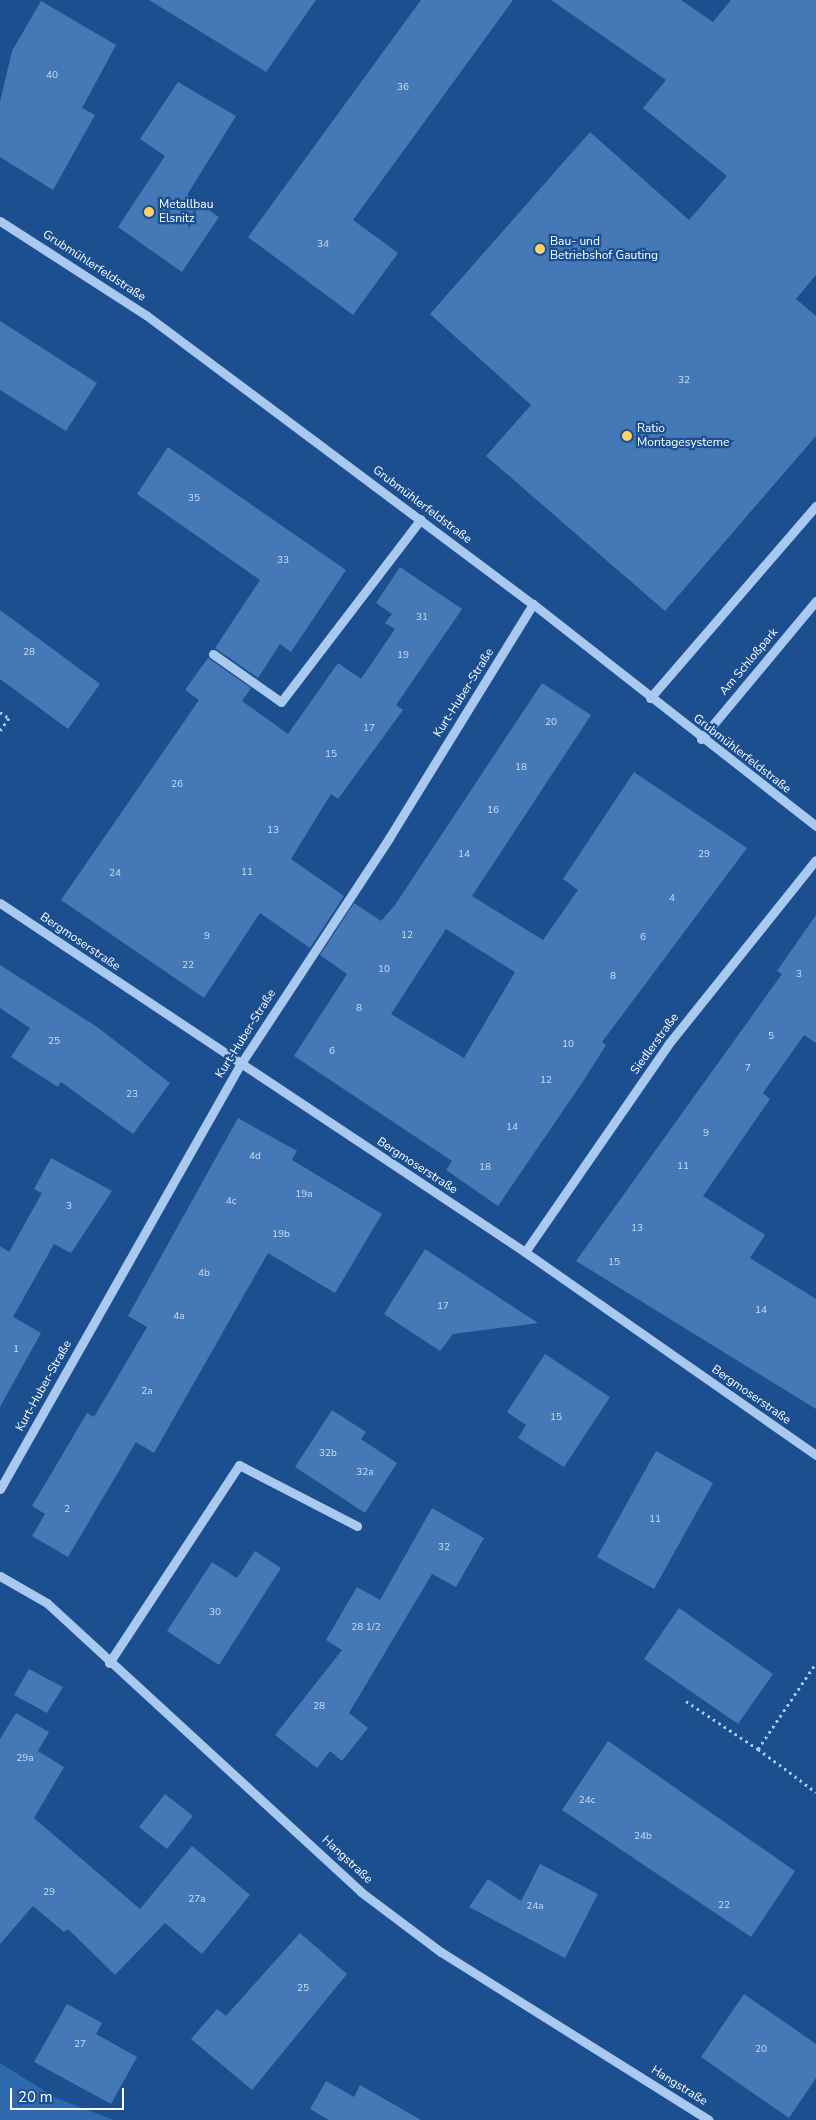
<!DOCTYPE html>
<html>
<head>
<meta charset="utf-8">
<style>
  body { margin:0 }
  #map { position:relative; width:816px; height:2120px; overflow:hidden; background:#1b4f8f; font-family:"Nunito Sans",sans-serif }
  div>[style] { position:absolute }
  .green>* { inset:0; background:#2e69ad }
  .building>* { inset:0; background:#4478b7 }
  .path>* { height:3px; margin-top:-1.5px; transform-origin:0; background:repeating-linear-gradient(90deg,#a9c9ee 0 2.5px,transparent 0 6.5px) }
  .minor>* { height:9px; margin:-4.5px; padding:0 4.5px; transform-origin:4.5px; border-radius:4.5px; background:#a9c9ee }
  .dots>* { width:14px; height:14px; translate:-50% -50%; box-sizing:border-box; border:2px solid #1b4f8f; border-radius:50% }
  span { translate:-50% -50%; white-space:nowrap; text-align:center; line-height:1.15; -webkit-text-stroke:4.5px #1b4f8f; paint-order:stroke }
  .number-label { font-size:10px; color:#d0dded }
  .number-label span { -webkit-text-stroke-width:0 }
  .poi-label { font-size:12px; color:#fff }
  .left { translate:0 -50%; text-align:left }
  .street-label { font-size:12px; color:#fff }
  .scale { position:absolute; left:10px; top:2088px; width:114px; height:22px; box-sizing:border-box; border:2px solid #fff; border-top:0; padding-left:6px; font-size:15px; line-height:18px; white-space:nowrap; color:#fff; -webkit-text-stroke:4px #1b4f8f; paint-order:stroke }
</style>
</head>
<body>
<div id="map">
  <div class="green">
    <div style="clip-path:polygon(0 2063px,56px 2098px,114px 2120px,0 2120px)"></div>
  </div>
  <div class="building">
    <div style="clip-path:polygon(149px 0,316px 0,266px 72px)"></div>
    <div style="clip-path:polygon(421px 0,513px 0,353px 220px,398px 253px,353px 315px,248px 237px)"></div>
    <div style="clip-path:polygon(551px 0,681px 0,713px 22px,731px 0,816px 0,816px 275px,796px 299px,816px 316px,816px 436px,665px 611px,486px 456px,531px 405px,430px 314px,590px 132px,689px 220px,727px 176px,643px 108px,666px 80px)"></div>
    <div style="clip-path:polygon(41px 1px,116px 45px,82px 108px,95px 115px,53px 190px,0 157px,0 102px,12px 51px)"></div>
    <div style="clip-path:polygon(178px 82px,236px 116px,187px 195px,219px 217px,182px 272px,118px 227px,165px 156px,140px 139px)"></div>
    <div style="clip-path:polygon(0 321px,97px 383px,66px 431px,0 390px)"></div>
    <div style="clip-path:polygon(168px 447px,346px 570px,291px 652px,280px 644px,258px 678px,215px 648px,260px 580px,137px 494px)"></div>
    <div style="clip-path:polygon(400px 567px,462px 609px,396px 705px,403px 710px,338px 799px,331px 794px,291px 859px,344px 896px,310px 948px,260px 913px,204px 998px,61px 900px,199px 700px,185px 690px,208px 658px,251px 688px,242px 701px,288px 734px,338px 663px,361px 679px,395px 629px,385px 623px,392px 614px,376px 603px)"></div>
    <div style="clip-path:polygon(0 610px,100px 684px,68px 729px,0 679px)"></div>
    <div style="clip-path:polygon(evenodd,542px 683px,591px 715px,472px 896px,543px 940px,578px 890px,563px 879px,634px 772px,747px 848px,602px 1042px,606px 1045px,584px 1080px,498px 1206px,446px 1170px,452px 1161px,294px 1056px,347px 974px,320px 955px,354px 903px,381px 921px,395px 905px,542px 683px,446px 929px,515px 972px,464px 1058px,391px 1014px,446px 929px)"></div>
    <div style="clip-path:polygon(816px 915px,816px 1043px,804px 1035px,763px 1093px,770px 1099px,703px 1196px,765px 1235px,750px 1258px,816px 1299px,816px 1409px,576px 1261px,782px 974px,777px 971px)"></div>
    <div style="clip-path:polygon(0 965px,97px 1027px,170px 1083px,133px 1134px,61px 1082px,58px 1087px,11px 1057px,30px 1028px,0 1008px)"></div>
    <div style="clip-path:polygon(238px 1118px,297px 1151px,292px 1160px,382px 1214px,335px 1293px,268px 1253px,154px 1453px,136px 1442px,68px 1557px,32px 1536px,45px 1514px,32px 1506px,87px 1413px,94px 1417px,147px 1327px,128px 1316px)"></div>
    <div style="clip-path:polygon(51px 1158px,112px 1191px,71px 1253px,54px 1244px,13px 1317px,41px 1333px,0 1407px,0 1246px,9px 1252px,42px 1193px,34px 1189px)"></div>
    <div style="clip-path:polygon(425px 1249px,538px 1323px,453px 1334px,440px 1351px,384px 1314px)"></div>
    <div style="clip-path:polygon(545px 1354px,610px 1397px,564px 1467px,518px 1438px,526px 1425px,507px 1412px)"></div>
    <div style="clip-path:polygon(332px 1410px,366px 1432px,361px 1439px,397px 1463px,365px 1513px,295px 1467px)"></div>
    <div style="clip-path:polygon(656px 1451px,713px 1483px,654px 1589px,597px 1557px)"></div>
    <div style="clip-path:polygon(432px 1508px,484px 1538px,456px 1587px,432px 1574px,349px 1713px,368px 1728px,342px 1761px,330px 1751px,317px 1768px,275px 1735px,342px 1650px,326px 1640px,357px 1587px,380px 1600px)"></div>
    <div style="clip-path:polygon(255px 1551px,281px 1568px,219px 1665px,167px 1631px,212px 1562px,237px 1578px)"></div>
    <div style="clip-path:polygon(679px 1608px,773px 1674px,738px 1724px,644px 1659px)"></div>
    <div style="clip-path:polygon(29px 1669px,63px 1687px,47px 1713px,14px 1695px)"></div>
    <div style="clip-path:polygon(16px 1713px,49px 1732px,38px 1751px,64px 1767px,34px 1818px,140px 1909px,192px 1846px,250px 1895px,202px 1954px,165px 1923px,115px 1975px,68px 1929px,64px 1932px,33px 1906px,0 1944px,0 1739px)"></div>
    <div style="clip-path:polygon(608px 1741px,795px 1871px,751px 1937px,562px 1810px)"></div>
    <div style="clip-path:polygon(165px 1794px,193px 1816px,167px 1849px,139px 1827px)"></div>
    <div style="clip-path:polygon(540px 1864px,598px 1894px,565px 1958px,469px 1907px,488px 1879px,521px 1901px)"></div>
    <div style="clip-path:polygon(300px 1933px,347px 1974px,252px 2090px,191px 2039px,217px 2009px,226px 2016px)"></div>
    <div style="clip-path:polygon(744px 1994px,816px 2044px,816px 2078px,789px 2118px,701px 2057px)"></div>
    <div style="clip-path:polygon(67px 2004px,102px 2023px,96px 2034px,137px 2057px,111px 2104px,34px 2062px)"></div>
    <div style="clip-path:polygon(326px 2081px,354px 2097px,360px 2085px,421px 2120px,329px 2120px,310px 2109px)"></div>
  </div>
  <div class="path">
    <div style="left:0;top:712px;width:11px;rotate:34deg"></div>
    <div style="left:9px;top:718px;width:16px;rotate:125deg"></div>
    <div style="left:686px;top:1701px;width:87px;rotate:33.7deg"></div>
    <div style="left:758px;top:1749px;width:104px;rotate:-56deg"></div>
    <div style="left:758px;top:1749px;width:72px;rotate:36.6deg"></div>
  </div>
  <div class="minor">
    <div style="left:0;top:221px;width:174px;rotate:32.8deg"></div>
    <div style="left:146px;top:315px;width:483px;rotate:36.8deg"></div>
    <div style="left:533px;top:604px;width:360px;rotate:38.1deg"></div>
    <div style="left:213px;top:654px;width:83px;rotate:35.2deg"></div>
    <div style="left:281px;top:702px;width:230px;rotate:-52.6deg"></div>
    <div style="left:650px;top:698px;width:254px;rotate:-49.2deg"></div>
    <div style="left:701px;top:739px;width:180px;rotate:-50.2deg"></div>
    <div style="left:0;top:903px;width:630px;rotate:33.61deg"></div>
    <div style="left:525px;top:1252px;width:355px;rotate:34.9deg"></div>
    <div style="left:525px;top:1252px;width:255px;rotate:-55.4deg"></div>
    <div style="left:670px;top:1042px;width:233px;rotate:-51.3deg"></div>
    <div style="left:0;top:1489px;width:487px;rotate:-60.5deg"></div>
    <div style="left:240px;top:1065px;width:272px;rotate:-56.7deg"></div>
    <div style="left:389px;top:838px;width:275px;rotate:-58.4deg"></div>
    <div style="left:0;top:1576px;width:54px;rotate:29.9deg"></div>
    <div style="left:47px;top:1603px;width:427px;rotate:42.6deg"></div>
    <div style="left:361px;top:1892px;width:100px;rotate:36.9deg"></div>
    <div style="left:441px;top:1952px;width:316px;rotate:32.1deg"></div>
    <div style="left:109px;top:1663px;width:237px;rotate:-56.7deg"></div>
    <div style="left:239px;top:1465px;width:133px;rotate:27.3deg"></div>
  </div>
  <div class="dots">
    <div style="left:149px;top:212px;background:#ffd166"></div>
    <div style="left:540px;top:249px;background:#ffd166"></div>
    <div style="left:627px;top:436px;background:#ffd166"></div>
  </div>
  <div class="number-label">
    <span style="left:52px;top:76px">40</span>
    <span style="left:403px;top:88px">36</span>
    <span style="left:323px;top:245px">34</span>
    <span style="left:684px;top:381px">32</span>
    <span style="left:194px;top:499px">35</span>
    <span style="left:283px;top:561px">33</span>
    <span style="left:422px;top:618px">31</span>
    <span style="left:29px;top:653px">28</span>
    <span style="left:403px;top:656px">19</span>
    <span style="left:551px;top:723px">20</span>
    <span style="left:369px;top:729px">17</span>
    <span style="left:331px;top:755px">15</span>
    <span style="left:521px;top:768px">18</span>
    <span style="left:177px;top:785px">26</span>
    <span style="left:493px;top:811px">16</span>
    <span style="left:273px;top:831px">13</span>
    <span style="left:464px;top:855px">14</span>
    <span style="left:704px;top:855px">29</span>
    <span style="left:247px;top:873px">11</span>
    <span style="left:115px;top:874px">24</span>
    <span style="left:672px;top:899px">4</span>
    <span style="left:407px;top:936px">12</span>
    <span style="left:207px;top:937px">9</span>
    <span style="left:643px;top:938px">6</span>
    <span style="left:188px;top:966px">22</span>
    <span style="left:384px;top:970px">10</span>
    <span style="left:799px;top:975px">3</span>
    <span style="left:613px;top:977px">8</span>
    <span style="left:359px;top:1009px">8</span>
    <span style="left:771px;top:1037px">5</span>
    <span style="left:54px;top:1042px">25</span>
    <span style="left:568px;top:1045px">10</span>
    <span style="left:332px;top:1052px">6</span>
    <span style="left:748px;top:1069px">7</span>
    <span style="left:546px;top:1081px">12</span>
    <span style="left:132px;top:1095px">23</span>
    <span style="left:512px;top:1128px">14</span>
    <span style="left:706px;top:1134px">9</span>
    <span style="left:255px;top:1157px">4d</span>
    <span style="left:683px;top:1167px">11</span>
    <span style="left:485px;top:1168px">18</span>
    <span style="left:304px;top:1195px">19a</span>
    <span style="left:231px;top:1202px">4c</span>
    <span style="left:69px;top:1207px">3</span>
    <span style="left:637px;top:1229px">13</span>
    <span style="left:281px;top:1235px">19b</span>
    <span style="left:614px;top:1263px">15</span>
    <span style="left:204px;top:1274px">4b</span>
    <span style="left:443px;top:1307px">17</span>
    <span style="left:761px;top:1311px">14</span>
    <span style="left:179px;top:1317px">4a</span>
    <span style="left:16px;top:1350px">1</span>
    <span style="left:147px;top:1392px">2a</span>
    <span style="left:556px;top:1418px">15</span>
    <span style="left:328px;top:1454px">32b</span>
    <span style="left:365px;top:1473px">32a</span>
    <span style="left:67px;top:1510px">2</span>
    <span style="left:655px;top:1520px">11</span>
    <span style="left:444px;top:1548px">32</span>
    <span style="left:215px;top:1613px">30</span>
    <span style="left:366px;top:1628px">28 1/2</span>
    <span style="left:319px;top:1707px">28</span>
    <span style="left:25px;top:1759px">29a</span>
    <span style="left:587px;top:1801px">24c</span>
    <span style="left:643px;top:1837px">24b</span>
    <span style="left:49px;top:1893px">29</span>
    <span style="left:197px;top:1900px">27a</span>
    <span style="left:724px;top:1906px">22</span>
    <span style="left:535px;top:1907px">24a</span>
    <span style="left:303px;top:1989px">25</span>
    <span style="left:80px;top:2045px">27</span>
    <span style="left:761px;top:2050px">20</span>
  </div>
  <div class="poi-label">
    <span class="left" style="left:159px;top:212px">Metallbau<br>Elsnitz</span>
    <span class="left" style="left:550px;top:249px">Bau- und<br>Betriebshof Gauting</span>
    <span class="left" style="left:637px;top:436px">Ratio<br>Montagesysteme</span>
  </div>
  <div class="street-label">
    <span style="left:94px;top:266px;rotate:33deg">Grubmühlerfeldstraße</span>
    <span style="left:422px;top:505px;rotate:37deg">Grubmühlerfeldstraße</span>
    <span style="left:749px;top:662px;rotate:-50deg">Am Schloßpark</span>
    <span style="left:464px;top:693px;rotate:-58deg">Kurt-Huber-Straße</span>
    <span style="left:742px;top:754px;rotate:38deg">Grubmühlerfeldstraße</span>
    <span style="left:80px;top:942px;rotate:34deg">Bergmoserstraße</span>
    <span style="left:246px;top:1034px;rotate:-58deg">Kurt-Huber-Straße</span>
    <span style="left:655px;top:1044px;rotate:-54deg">Siedlerstraße</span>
    <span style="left:417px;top:1166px;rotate:33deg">Bergmoserstraße</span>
    <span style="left:44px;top:1386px;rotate:-61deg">Kurt-Huber-Straße</span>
    <span style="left:751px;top:1395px;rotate:35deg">Bergmoserstraße</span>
    <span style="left:347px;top:1860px;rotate:43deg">Hangstraße</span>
    <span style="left:679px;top:2086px;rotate:32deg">Hangstraße</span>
  </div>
  <div class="scale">20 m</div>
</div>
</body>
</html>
